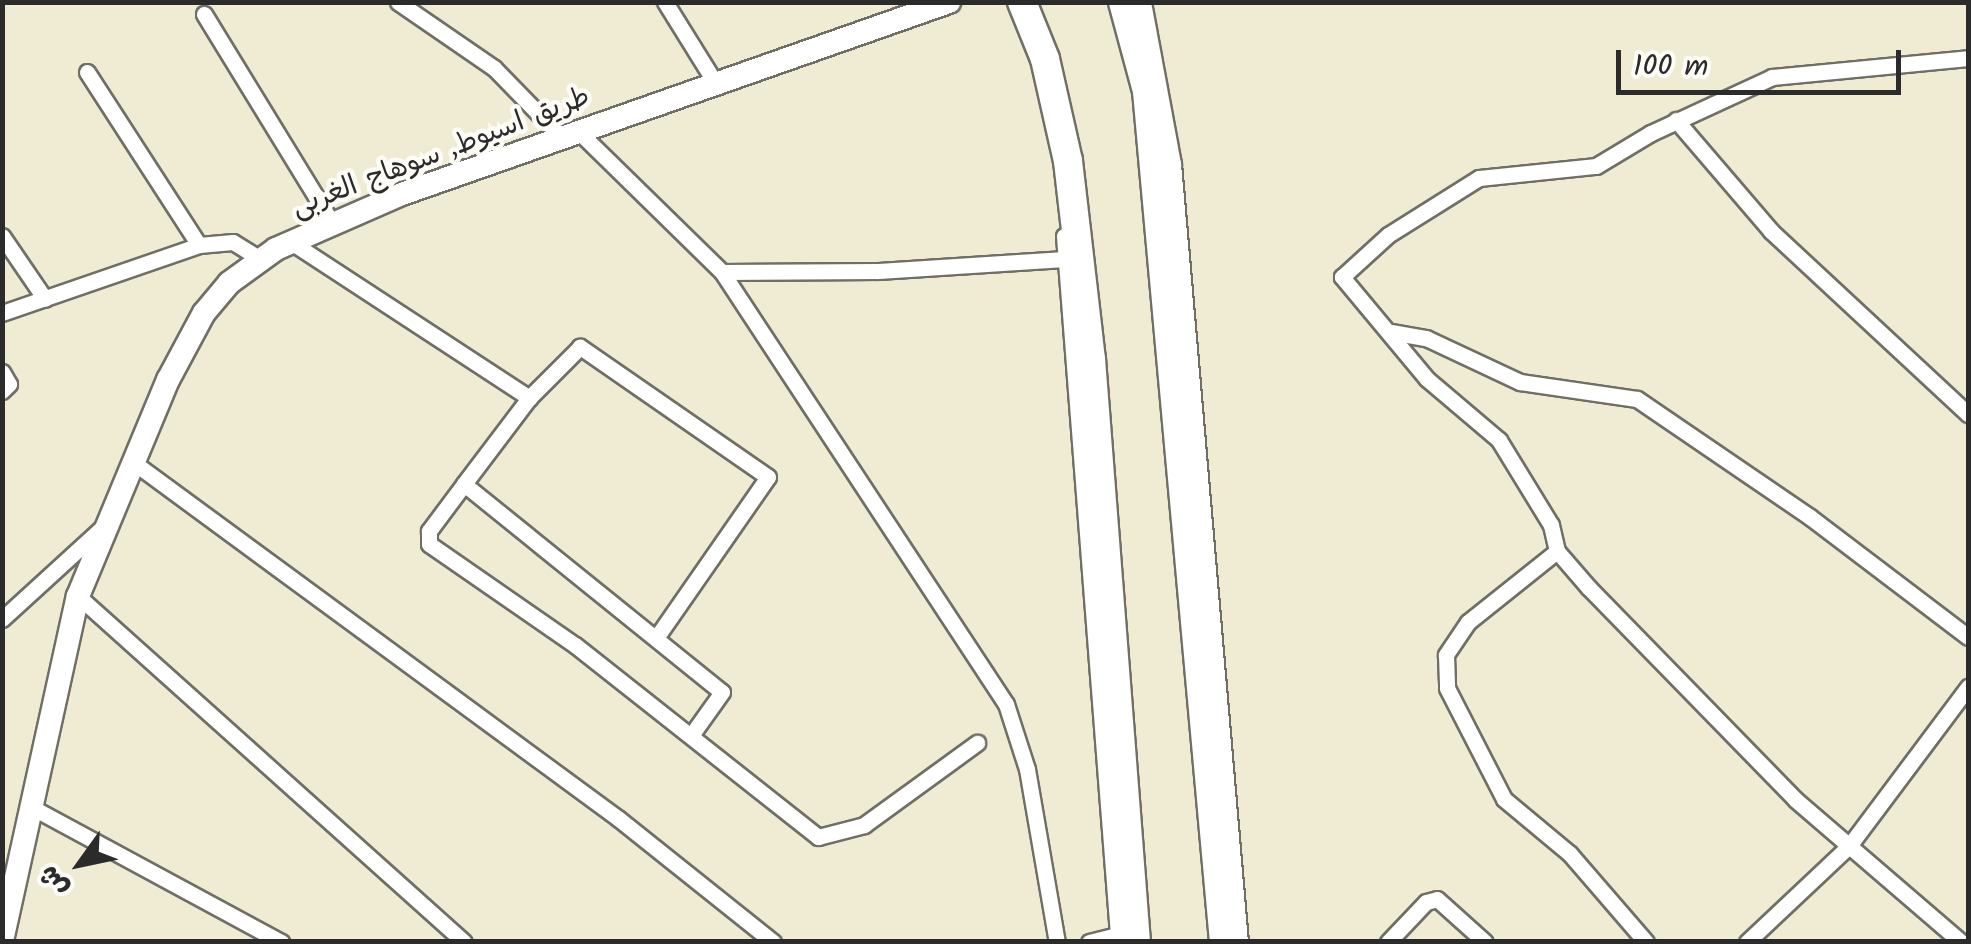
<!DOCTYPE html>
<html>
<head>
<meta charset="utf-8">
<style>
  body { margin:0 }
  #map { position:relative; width:1971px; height:944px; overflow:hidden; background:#f0ecd4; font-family:Kalam,"Playpen Sans Arabic",sans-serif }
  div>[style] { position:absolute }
  .roads { filter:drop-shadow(2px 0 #706f66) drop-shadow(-2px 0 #706f66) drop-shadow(0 2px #706f66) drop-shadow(0 -2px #706f66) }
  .minor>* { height:15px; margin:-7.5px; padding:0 7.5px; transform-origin:7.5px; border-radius:7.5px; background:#fff }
  .secondary>* { height:22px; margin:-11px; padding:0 11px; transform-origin:11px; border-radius:11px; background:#fff }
  .trunk>* { height:28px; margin:-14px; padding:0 14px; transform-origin:14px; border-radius:14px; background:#fff }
  span { translate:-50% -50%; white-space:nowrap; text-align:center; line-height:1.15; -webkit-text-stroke:9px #fdfcf7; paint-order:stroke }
  .street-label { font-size:28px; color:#2b2b2b }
  .frame { position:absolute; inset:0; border:5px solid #2b2b2b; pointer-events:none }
  .north { position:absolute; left:30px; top:814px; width:100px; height:100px; -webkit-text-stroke:8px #fdfcf7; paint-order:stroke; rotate:237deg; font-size:28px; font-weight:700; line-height:40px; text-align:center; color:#2b2b2b }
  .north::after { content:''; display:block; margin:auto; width:35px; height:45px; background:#2b2b2b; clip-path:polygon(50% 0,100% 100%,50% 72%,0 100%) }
  .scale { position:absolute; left:1616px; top:50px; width:285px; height:45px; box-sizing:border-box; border:5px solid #2b2b2b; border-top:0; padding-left:12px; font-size:30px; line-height:35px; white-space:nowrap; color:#2b2b2b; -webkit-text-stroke:8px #fdfcf7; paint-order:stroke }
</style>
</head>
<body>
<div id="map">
  <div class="roads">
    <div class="minor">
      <div style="left:398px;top:2px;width:116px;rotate:34.5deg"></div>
      <div style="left:494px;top:68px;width:99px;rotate:45.8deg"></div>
      <div style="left:665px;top:2px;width:97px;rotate:58.1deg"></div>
      <div style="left:1143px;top:2px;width:165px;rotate:79.5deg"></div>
      <div style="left:1173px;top:164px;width:781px;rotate:85.08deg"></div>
      <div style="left:204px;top:14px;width:245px;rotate:58.5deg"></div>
      <div style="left:87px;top:72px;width:206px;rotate:57.1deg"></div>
      <div style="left:1676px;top:120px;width:146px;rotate:49.4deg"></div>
      <div style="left:1771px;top:231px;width:269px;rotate:42.9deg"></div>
      <div style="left:580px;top:133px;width:199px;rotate:44.4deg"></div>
      <div style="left:722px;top:272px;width:517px;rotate:56.68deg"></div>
      <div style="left:1006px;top:704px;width:68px;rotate:72.1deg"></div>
      <div style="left:1027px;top:769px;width:176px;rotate:80.2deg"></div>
      <div style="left:2px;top:236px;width:76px;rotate:55.7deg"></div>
      <div style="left:1064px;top:236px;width:701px;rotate:85.58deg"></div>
      <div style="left:291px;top:242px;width:285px;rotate:33.2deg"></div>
      <div style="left:722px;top:272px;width:156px;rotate:-0.4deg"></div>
      <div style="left:878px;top:271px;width:187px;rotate:-3.7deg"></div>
      <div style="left:2px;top:313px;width:208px;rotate:-19deg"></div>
      <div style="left:199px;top:245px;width:34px;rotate:-5deg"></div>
      <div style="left:233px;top:242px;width:32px;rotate:32deg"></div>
      <div style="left:1391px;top:332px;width:36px;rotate:10deg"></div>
      <div style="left:1426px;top:338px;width:104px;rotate:25.1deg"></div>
      <div style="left:1520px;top:382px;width:118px;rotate:8.3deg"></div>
      <div style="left:1637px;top:399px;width:209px;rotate:34.3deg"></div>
      <div style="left:1810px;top:517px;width:198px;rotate:37.2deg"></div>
      <div style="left:2px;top:372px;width:14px;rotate:60deg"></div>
      <div style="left:9px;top:384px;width:10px;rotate:135deg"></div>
      <div style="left:133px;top:462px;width:603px;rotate:36.3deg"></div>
      <div style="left:619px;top:819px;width:197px;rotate:38.6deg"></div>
      <div style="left:464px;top:484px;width:331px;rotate:38.9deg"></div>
      <div style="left:722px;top:692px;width:52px;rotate:125.5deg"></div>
      <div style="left:1557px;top:551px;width:114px;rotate:141.4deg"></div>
      <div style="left:1468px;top:622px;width:40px;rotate:124deg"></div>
      <div style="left:1446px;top:655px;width:33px;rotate:88deg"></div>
      <div style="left:1447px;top:688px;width:125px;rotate:62.8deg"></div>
      <div style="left:1504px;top:799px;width:86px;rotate:39.8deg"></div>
      <div style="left:1570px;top:854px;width:116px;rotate:49.2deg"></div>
      <div style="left:78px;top:596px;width:518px;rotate:41.87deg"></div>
      <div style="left:2px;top:619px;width:138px;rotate:-42.4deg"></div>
      <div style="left:656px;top:638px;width:196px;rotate:-55.2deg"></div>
      <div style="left:768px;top:477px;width:229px;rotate:-145.3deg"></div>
      <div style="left:580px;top:347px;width:72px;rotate:135deg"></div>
      <div style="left:529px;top:398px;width:108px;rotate:127.1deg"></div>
      <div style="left:464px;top:484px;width:59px;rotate:126.7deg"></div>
      <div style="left:429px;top:531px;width:13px;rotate:90deg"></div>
      <div style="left:429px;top:544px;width:178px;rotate:34.7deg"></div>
      <div style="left:575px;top:645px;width:310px;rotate:38.3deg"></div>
      <div style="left:818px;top:837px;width:48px;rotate:-14.6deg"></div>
      <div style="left:864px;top:825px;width:140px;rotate:-36deg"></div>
      <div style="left:35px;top:809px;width:280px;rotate:28.4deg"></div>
      <div style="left:1089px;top:942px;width:30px;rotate:-14deg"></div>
      <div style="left:1118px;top:935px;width:7px;rotate:90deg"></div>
      <div style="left:1388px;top:942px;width:55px;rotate:-46.5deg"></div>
      <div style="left:1426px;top:902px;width:11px;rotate:-15deg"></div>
      <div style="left:1437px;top:899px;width:64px;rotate:41.9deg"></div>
      <div style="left:1747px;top:942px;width:140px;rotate:-43.3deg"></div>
      <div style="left:1849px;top:846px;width:199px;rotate:-53.2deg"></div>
      <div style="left:1961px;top:942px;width:219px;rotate:-139.3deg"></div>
      <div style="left:1795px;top:799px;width:295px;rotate:-134.3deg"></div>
      <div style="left:1589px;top:588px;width:49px;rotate:-130.9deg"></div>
      <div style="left:1557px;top:551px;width:27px;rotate:-103deg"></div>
      <div style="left:1551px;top:525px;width:100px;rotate:-121.5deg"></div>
      <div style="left:1499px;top:440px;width:94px;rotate:-139.7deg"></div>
      <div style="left:1427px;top:379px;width:133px;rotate:-129.8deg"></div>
      <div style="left:1342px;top:277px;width:62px;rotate:-42.4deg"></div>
      <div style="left:1388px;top:235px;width:107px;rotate:-32.1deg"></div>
      <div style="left:1479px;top:178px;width:118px;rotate:-5.9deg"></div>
      <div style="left:1596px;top:166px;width:64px;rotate:-31deg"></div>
      <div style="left:1651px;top:133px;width:133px;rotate:-24.8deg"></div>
      <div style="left:1772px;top:77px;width:197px;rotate:-5.5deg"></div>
    </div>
    <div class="secondary">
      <div style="left:2px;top:941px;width:353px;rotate:-77.6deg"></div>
      <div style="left:78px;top:596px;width:234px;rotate:-67.4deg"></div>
      <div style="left:168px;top:380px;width:76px;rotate:-61.8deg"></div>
      <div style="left:204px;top:313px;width:39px;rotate:-50deg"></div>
      <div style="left:229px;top:283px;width:58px;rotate:-35.9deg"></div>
      <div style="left:276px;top:249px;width:137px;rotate:-23.6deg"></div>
      <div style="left:402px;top:194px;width:580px;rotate:-19.34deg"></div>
    </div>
    <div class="trunk">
      <div style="left:1022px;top:2px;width:61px;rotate:68deg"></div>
      <div style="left:1045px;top:59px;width:105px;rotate:77.3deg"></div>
      <div style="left:1068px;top:161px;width:199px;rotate:83.4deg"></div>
      <div style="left:1091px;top:359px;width:585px;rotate:85.59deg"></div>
      <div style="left:1123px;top:2px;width:92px;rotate:74.9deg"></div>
      <div style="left:1147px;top:91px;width:854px;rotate:84.83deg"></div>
    </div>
  </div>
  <div class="street-label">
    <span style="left:441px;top:153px;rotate:-21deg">طريق اسيوط, سوهاج الغربى</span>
  </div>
  <div class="frame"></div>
  <div class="north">ش</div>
  <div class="scale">100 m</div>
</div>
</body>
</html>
